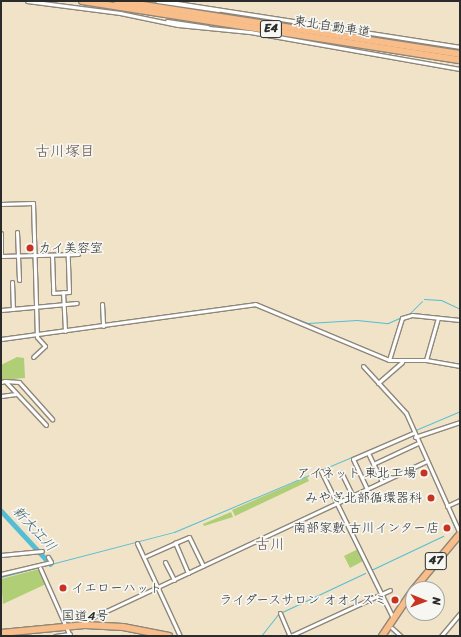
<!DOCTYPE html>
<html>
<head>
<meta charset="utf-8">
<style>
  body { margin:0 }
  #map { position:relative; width:461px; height:637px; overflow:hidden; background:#f0e3c8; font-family:Sriracha,"Klee One",sans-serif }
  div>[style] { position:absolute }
  .green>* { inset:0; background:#b0ce75 }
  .stream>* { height:1px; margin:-0.5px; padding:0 0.5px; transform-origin:0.5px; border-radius:0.5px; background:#55bdd3 }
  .river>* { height:5px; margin:-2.5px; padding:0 2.5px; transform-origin:2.5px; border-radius:2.5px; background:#55bdd3 }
  .roads { filter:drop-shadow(1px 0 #8e877a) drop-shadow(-1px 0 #8e877a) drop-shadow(0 1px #8e877a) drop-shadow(0 -1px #8e877a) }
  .street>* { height:3px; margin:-1.5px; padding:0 1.5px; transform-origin:1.5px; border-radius:1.5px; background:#fff }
  .highway>* { height:6px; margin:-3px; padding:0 3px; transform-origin:3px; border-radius:3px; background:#f8bd88 }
  .dots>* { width:11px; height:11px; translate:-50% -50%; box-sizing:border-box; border:2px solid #f6f6f2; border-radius:50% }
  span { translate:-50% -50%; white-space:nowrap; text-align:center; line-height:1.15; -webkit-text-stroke:3.5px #f6f6f2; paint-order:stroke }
  .shield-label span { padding:1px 3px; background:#f6f6f2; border:1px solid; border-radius:3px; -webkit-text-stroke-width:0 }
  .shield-label { font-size:12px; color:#2b2b2b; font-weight:700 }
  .street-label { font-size:13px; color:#2b2b2b }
  .poi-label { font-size:13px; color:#2b2b2b }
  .left { translate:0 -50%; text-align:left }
  .right { translate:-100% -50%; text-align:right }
  .water-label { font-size:14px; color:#3a5e66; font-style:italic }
  .quarter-label { font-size:15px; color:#69534b }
  .frame { position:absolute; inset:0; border:2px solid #2b2b2b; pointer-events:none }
  .north { position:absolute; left:405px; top:581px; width:40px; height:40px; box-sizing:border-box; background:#f6f6f2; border:1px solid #a5a5a2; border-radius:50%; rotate:91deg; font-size:11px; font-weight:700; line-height:16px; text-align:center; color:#2b2b2b }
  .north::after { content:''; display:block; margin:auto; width:14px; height:18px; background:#c8321e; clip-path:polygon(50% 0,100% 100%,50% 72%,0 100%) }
</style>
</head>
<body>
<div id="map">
  <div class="green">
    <div style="clip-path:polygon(17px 357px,24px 358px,25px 378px,1px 380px,1px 365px)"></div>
    <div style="clip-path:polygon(307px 477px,309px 481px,235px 516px,232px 510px)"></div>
    <div style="clip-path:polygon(231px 512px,233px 517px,204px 526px,203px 524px)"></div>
    <div style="clip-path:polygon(358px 549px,363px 561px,350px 568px,344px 556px)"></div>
    <div style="clip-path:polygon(39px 569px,46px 584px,3px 604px,1px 579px)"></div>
  </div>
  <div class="stream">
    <div style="left:424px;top:299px;width:17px;rotate:3deg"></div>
    <div style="left:441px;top:300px;width:21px;rotate:25deg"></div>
    <div style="left:241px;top:304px;width:16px;rotate:-4deg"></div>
    <div style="left:257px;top:303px;width:25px;rotate:21deg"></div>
    <div style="left:284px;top:314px;width:26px;rotate:21deg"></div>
    <div style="left:308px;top:323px;width:49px;rotate:-3.5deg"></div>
    <div style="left:357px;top:320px;width:31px;rotate:6deg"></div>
    <div style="left:388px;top:323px;width:24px;rotate:-24deg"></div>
    <div style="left:410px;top:313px;width:17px;rotate:-45deg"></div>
    <div style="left:1px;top:337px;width:9px;rotate:-6deg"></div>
    <div style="left:371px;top:570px;width:80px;rotate:-25.3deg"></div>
    <div style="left:1px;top:577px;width:179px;rotate:-14.6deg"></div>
    <div style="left:174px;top:532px;width:311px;rotate:-22.9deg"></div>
    <div style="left:280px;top:613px;width:94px;rotate:-25.2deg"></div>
    <div style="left:261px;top:636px;width:28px;rotate:-52deg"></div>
  </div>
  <div class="river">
    <div style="left:1px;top:511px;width:72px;rotate:47.2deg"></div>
  </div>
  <div class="roads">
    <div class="street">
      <div style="left:27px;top:1px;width:94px;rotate:7.4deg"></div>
      <div style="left:120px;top:13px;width:59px;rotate:11.7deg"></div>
      <div style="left:178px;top:25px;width:72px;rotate:5.6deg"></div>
      <div style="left:250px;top:32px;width:213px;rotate:10deg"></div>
      <div style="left:157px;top:1px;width:62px;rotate:8.4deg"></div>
      <div style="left:164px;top:1px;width:300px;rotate:8.8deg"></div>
      <div style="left:167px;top:21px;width:41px;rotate:8.3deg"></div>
      <div style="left:1px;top:204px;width:32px;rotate:-2deg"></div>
      <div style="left:33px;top:203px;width:134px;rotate:88.3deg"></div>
      <div style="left:37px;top:337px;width:12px;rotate:48deg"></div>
      <div style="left:45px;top:346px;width:16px;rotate:137deg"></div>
      <div style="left:17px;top:232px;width:48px;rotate:87.6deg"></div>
      <div style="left:1px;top:233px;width:23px;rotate:90deg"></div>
      <div style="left:52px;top:255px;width:38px;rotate:88deg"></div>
      <div style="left:53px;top:293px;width:16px;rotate:-4deg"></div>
      <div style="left:69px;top:292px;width:38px;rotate:-92deg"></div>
      <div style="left:1px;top:256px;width:77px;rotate:-1.5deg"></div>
      <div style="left:12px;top:282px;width:27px;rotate:88deg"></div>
      <div style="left:63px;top:292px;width:39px;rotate:87deg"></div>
      <div style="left:102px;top:304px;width:22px;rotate:87deg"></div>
      <div style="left:1px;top:310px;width:76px;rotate:-5.3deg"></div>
      <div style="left:1px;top:339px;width:256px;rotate:-7.8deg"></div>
      <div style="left:255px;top:304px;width:145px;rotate:22.7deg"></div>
      <div style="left:389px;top:360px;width:37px"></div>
      <div style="left:426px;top:360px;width:35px;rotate:10deg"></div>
      <div style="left:389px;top:360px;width:44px;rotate:-72.8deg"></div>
      <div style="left:402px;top:318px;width:10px;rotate:-17deg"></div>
      <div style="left:412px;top:315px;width:48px;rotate:5.9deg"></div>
      <div style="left:426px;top:360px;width:44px;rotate:-74.1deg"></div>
      <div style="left:363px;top:366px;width:64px;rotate:47.5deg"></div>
      <div style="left:406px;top:413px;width:133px;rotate:65.9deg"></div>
      <div style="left:5px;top:381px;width:14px;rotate:4deg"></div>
      <div style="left:19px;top:382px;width:50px;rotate:48.3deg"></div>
      <div style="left:1px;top:382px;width:4px;rotate:-14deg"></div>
      <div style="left:5px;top:381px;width:60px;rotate:47deg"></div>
      <div style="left:378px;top:383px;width:32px;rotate:-41deg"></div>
      <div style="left:1px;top:396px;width:15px;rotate:-8deg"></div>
      <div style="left:415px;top:437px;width:47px;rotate:-18.4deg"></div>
      <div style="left:368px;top:453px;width:32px;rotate:64deg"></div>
      <div style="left:373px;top:464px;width:50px;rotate:-25deg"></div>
      <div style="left:321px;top:471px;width:164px;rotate:63.9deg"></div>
      <div style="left:341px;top:472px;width:25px;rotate:64deg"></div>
      <div style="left:367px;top:489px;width:33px;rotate:-115deg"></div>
      <div style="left:353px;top:459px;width:65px;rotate:-23.4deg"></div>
      <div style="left:447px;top:506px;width:14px;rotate:-25deg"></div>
      <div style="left:137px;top:543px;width:102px;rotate:65.2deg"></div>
      <div style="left:1px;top:555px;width:41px;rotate:-5.6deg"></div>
      <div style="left:144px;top:557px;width:34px;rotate:-24deg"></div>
      <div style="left:165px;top:562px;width:20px;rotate:63deg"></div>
      <div style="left:40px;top:568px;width:74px;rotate:66.2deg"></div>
      <div style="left:188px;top:573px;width:33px;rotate:-113deg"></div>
      <div style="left:175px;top:543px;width:15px;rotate:-23deg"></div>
      <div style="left:189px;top:537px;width:32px;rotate:64deg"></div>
      <div style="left:1px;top:574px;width:51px;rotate:-13.5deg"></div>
      <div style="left:51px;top:562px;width:6px;rotate:-121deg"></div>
      <div style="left:280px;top:613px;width:25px;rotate:67deg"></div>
      <div style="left:85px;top:625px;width:4px;rotate:-90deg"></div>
      <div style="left:85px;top:621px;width:377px;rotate:-25.1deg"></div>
      <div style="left:392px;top:628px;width:12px;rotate:42deg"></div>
      <div style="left:55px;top:636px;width:15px;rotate:-8deg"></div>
      <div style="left:290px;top:636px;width:110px;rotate:-24.7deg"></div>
      <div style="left:441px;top:636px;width:30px;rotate:-50deg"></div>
    </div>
    <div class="highway">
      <div style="left:82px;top:1px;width:383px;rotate:8.9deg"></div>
      <div style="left:117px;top:1px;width:347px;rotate:8.8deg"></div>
      <div style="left:414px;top:589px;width:72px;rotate:-50.1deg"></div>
      <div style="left:1px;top:633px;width:84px;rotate:-5.4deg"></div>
      <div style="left:85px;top:625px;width:38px;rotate:3deg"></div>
      <div style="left:123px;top:627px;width:47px;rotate:11.1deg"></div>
      <div style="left:382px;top:636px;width:55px;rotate:-56deg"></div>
    </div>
  </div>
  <div class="dots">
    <div style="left:30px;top:248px;background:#c8321e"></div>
    <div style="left:424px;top:473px;background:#c8321e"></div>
    <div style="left:431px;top:498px;background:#c8321e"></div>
    <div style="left:447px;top:528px;background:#c8321e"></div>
    <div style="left:63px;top:588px;background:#c8321e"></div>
    <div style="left:395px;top:600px;background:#c8321e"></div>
  </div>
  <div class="shield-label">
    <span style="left:271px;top:29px">E4</span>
    <span style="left:436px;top:561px">47</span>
  </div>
  <div class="street-label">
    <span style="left:332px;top:27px;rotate:9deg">東北自動車道</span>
    <span style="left:85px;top:616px">国道4号</span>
  </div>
  <div class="poi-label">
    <span class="left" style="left:38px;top:248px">カイ美容室</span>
    <span class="right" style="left:416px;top:473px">アイネット 東北工場</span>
    <span class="right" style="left:422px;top:498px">みやぎ北部循環器科</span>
    <span class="right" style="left:439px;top:528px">南部家敷 古川インター店</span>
    <span class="left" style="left:71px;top:588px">イエローハット</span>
    <span class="right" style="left:387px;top:600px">ライダースサロン オオイズミ</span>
  </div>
  <div class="water-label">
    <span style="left:34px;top:529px;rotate:47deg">新大江川</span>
  </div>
  <div class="quarter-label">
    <span style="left:65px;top:152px">古川塚目</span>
    <span style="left:270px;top:545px">古川</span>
  </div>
  <div class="frame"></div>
  <div class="north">N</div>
</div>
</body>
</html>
